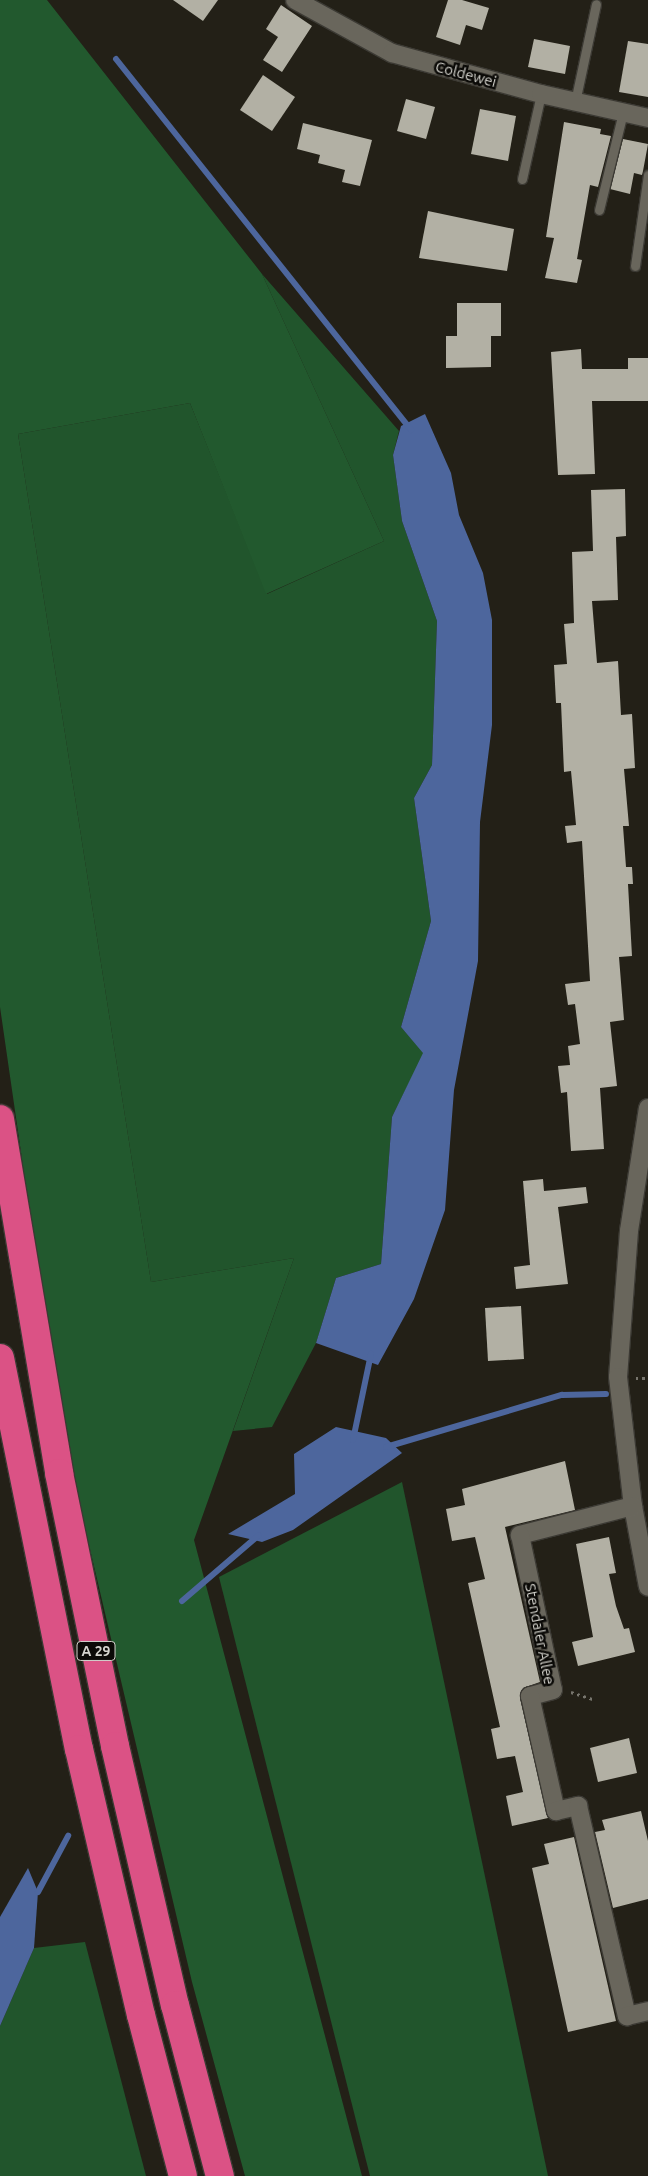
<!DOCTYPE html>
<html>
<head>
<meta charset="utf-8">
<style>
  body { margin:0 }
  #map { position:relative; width:648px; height:2176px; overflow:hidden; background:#232017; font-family:Ubuntu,sans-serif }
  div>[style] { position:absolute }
  .green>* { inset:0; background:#21552c }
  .forest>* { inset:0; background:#22592e }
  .water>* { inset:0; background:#4d669d }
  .stream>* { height:6px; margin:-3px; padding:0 3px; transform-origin:3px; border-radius:3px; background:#4d669d }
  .building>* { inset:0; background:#b2b0a4 }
  .path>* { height:3px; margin-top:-1.5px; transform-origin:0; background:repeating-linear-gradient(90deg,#77756d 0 2.5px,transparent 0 6.5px) }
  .roads { filter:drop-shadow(1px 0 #3c3a34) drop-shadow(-1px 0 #3c3a34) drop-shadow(0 1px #3c3a34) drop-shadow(0 -1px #3c3a34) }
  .service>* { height:9px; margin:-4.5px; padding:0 4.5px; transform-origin:4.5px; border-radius:4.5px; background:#69665c }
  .minor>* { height:18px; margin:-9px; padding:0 9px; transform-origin:9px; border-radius:9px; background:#69665c }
  .motorway>* { height:28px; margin:-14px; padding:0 14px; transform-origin:14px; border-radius:14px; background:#db5285 }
  span { translate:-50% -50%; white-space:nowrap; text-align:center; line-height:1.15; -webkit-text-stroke:5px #0b0a07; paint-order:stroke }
  .shield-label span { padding:1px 4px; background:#0b0a07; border:1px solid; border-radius:4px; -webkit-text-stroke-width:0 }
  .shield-label { font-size:14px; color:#d5d4ce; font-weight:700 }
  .street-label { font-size:15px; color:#d5d4ce }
</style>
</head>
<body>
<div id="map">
  <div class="green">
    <div style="clip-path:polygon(262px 274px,399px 431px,393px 455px,402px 521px,437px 621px,432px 765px,414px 798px,431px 921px,401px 1027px,424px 1053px,392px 1117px,381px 1264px,336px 1278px,316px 1343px,272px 1427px,233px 1431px,294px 1258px,151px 1282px,18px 434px,190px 403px,267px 594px,384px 541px)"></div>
    <div style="clip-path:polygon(402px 1482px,548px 2176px,370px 2176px,219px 1577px)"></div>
    <div style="clip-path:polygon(85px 1942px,146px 2176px,0 2176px,0 2026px,34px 1948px)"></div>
  </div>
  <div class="forest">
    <div style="clip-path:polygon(0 0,47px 0,262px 274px,384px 541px,266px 594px,190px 403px,18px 434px,151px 1282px,294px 1258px,194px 1540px,362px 2176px,245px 2176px,192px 1982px,60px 1422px,0 1007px)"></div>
  </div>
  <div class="water">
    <div style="clip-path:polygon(425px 414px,451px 473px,459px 515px,483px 573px,492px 620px,492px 725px,480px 822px,478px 961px,454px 1090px,445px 1210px,414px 1299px,378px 1365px,316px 1343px,336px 1278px,381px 1264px,392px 1117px,423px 1053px,401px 1027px,431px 921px,414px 798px,432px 765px,437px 621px,402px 521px,393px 455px,401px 426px)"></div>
    <div style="clip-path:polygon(336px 1427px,386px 1438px,402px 1453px,293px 1530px,262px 1542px,228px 1534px,295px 1494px,294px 1454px)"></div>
    <div style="clip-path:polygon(28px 1868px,38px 1892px,34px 1948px,0 2026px,0 1917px)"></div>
  </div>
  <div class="stream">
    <div style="left:116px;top:59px;width:474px;rotate:51.5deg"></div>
    <div style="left:353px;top:1440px;width:88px;rotate:-78.2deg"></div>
    <div style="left:386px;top:1447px;width:184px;rotate:-16.5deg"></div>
    <div style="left:562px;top:1395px;width:44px;rotate:-1.3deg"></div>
    <div style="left:182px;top:1601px;width:101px;rotate:-40.6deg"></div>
    <div style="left:38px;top:1892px;width:64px;rotate:-61.8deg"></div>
  </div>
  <div class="building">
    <div style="clip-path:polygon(173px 0,218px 0,203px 21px)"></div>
    <div style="clip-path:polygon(448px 0,462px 0,489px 8px,482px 30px,466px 25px,460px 45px,436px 37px)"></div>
    <div style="clip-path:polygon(281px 5px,312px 26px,282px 72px,263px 60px,278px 37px,266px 29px)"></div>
    <div style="clip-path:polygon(534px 39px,570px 46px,565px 74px,528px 67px)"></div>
    <div style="clip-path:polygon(628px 41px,648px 44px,648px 97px,619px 92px)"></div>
    <div style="clip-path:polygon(263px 75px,295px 97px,272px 131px,240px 110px)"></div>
    <div style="clip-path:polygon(406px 99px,435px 107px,426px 139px,397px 131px)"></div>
    <div style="clip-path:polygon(480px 109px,516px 116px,508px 161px,471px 154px)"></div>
    <div style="clip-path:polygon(564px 122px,601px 129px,600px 134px,611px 136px,598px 187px,590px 185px,577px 259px,582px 260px,577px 283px,545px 278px,554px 238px,546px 237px)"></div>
    <div style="clip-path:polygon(303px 123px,372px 140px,360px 186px,342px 182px,345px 170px,318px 163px,320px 155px,297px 149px)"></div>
    <div style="clip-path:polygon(623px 139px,648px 144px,643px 171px,642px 175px,634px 173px,630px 194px,610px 189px)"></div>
    <div style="clip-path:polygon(428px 211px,514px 229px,507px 271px,419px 258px)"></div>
    <div style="clip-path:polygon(457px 303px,501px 303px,501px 336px,491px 336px,491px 367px,446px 368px,446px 336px,457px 336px)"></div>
    <div style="clip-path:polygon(581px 349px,582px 369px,628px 369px,628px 358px,648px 358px,648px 401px,592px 401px,595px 474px,558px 475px,551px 352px)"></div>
    <div style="clip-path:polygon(625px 489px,626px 536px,616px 537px,618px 600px,592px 601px,597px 663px,618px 661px,621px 715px,632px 714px,635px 768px,624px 769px,629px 826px,623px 826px,626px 867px,632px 867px,633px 884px,628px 884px,632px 956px,619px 957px,624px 1020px,610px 1022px,617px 1086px,600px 1088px,604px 1149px,571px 1151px,567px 1092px,561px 1093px,558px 1066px,570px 1065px,568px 1046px,580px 1044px,575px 1004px,568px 1005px,565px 984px,590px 981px,582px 841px,567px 843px,565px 826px,576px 825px,571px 771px,564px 772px,561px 703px,556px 703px,554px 665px,567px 664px,564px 624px,574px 623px,572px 552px,593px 551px,591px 490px)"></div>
    <div style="clip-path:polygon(543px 1179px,544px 1191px,586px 1187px,588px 1203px,558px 1207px,568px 1284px,516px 1289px,514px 1267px,530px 1265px,523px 1181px)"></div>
    <div style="clip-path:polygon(521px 1306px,524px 1359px,488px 1361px,485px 1308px)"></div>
    <div style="clip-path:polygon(565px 1461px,575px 1510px,505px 1527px,540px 1682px,523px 1688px,520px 1698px,548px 1818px,512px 1826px,506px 1796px,523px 1792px,515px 1756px,497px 1759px,491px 1729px,500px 1727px,468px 1583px,485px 1579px,475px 1537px,452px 1541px,446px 1509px,465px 1505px,462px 1489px)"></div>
    <div style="clip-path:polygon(609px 1537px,616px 1573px,609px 1574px,616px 1606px,624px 1629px,629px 1628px,635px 1652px,578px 1666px,572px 1642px,593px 1637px,576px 1544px)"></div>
    <div style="clip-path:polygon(629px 1738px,637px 1773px,598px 1782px,590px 1748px)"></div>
    <div style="clip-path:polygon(641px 1811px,648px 1841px,648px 1899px,613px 1908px,595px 1832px,605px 1830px,602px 1820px)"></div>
    <div style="clip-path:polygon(574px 1837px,616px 2021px,568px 2032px,532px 1868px,549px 1864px,544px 1844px)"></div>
  </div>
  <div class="path">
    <div style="left:636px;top:1378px;width:12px"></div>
    <div style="left:571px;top:1692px;width:23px;rotate:18deg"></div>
  </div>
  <div class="roads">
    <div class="service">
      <div style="left:575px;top:102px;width:100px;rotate:-77.9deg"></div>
      <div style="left:522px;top:179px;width:87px;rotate:-77.4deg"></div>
      <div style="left:599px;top:210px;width:101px;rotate:-76.2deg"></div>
      <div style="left:635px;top:266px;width:92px;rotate:-81.9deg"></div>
    </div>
    <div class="minor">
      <div style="left:295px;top:0;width:111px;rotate:28.7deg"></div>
      <div style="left:392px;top:53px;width:155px;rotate:15.4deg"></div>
      <div style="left:541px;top:94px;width:110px;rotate:12.6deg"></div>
      <div style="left:648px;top:1108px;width:124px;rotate:98.8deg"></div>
      <div style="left:629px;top:1231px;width:146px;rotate:94.3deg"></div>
      <div style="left:618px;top:1377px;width:130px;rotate:83.4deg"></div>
      <div style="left:633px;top:1506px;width:82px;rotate:79.5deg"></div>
      <div style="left:633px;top:1506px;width:117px;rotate:165.6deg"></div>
      <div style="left:520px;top:1535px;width:158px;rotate:78deg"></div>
      <div style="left:553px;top:1690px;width:24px;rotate:165deg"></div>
      <div style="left:530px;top:1696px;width:118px;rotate:77.3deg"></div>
      <div style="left:556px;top:1811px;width:23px;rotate:-13deg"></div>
      <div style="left:578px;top:1806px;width:216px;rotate:76.9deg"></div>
      <div style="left:627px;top:2016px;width:22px;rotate:-13deg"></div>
    </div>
    <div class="motorway">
      <div style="left:0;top:1119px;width:359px;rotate:80.5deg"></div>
      <div style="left:59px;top:1473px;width:279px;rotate:78.4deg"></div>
      <div style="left:115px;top:1746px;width:266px;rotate:77deg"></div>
      <div style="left:175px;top:2005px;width:177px;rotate:75.3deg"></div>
      <div style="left:0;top:1358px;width:399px;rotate:78.6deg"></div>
      <div style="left:79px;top:1749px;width:273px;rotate:76.9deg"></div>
      <div style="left:141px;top:2015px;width:166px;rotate:75.4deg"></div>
    </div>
  </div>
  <div class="shield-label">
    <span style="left:96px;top:1651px">A 29</span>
  </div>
  <div class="street-label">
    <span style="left:466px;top:74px;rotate:15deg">Coldewei</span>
    <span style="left:540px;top:1634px;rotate:79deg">Stendaler Allee</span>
  </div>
</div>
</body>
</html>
